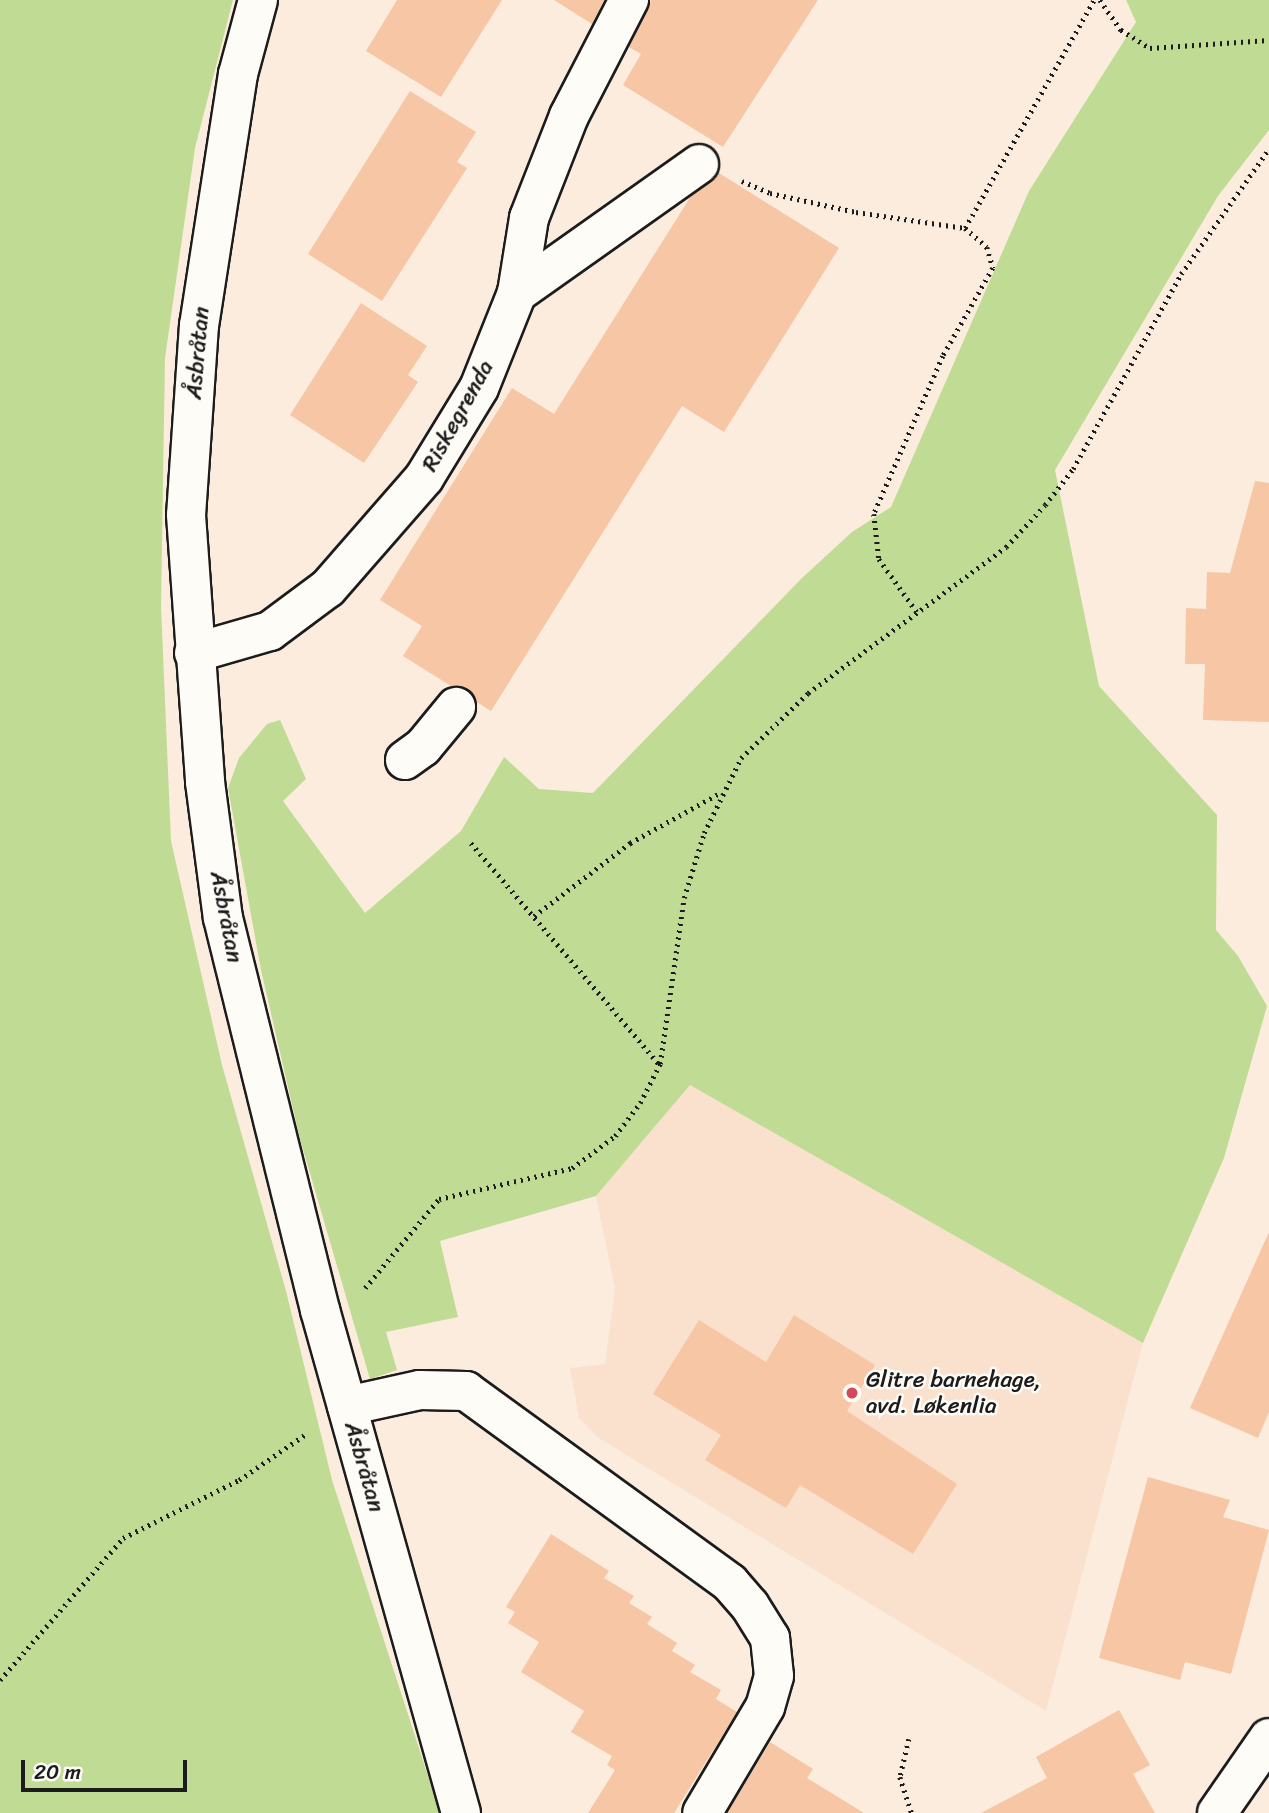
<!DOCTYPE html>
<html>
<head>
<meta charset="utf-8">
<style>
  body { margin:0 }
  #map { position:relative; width:1269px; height:1813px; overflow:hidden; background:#fbecde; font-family:Sriracha,sans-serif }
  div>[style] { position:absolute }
  .built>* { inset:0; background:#fae1cd }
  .green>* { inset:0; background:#c0dc94 }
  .building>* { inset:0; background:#f6c6a5 }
  .path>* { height:4.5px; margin-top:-2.25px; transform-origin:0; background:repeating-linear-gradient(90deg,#1c1c1c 0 2px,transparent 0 7px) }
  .roads { filter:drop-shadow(2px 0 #1c1c1c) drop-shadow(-2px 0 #1c1c1c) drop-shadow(0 2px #1c1c1c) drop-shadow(0 -2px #1c1c1c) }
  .minor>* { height:38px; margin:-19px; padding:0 19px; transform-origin:19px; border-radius:19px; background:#fdfcf7 }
  .dots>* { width:19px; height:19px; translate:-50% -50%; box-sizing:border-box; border:4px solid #fdfcf7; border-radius:50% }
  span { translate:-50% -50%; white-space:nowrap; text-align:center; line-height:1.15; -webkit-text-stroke:5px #fdfcf7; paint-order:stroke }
  .street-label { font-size:23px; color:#1c1c1c }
  .poi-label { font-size:23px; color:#1c1c1c }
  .left { translate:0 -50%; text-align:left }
  .scale { position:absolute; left:21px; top:1760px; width:166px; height:32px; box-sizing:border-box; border:4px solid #1c1c1c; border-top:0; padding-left:9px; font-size:21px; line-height:24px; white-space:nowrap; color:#1c1c1c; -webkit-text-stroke:5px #fdfcf7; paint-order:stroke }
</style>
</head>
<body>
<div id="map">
  <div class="built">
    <div style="clip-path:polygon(690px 1085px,1143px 1343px,1046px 1711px,597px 1437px,579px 1418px,570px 1368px,605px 1364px,615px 1289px,596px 1196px)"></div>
  </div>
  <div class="green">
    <div style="clip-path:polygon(0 0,233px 0,195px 148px,165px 358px,161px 607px,171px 841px,222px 1065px,286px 1291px,332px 1480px,440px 1813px,0 1813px)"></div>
    <div style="clip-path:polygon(1126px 0,1269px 0,1269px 130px,1218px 196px,1055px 470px,1099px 686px,1217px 815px,1216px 930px,1238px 956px,1267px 1006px,1224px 1158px,1143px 1343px,690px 1085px,596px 1196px,440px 1241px,458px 1317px,386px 1332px,397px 1370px,370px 1379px,300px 1139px,261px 970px,228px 788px,239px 758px,267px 724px,280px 720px,306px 779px,283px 801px,365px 913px,461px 831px,504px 757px,539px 789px,593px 793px,802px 578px,852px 532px,891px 507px,1029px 191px,1136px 22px)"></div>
  </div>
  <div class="building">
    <div style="clip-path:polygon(397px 0,502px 0,441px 97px,366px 51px)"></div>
    <div style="clip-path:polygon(554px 0,604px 0,592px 24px)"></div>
    <div style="clip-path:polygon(651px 0,818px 0,723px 147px,623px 85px,641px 54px,629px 47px)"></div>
    <div style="clip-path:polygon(410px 91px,476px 132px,457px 162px,467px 168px,382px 301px,308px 254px)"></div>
    <div style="clip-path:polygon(719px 173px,839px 248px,724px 432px,682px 406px,491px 711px,477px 702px,469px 690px,451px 686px,403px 656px,422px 626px,380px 600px,512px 388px,554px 414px,691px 196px)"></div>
    <div style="clip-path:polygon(361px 303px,427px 346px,408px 375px,418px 382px,364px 463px,290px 415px)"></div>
    <div style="clip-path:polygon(1255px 481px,1269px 483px,1269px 722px,1203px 720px,1205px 664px,1185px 664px,1186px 608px,1206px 609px,1207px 572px,1230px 573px)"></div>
    <div style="clip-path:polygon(1269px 1232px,1269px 1412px,1258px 1438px,1190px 1408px)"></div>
    <div style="clip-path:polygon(794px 1315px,875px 1365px,847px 1411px,957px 1484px,913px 1554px,800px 1485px,786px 1508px,705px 1460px,721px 1435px,653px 1394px,699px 1320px,766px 1362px)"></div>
    <div style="clip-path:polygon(1148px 1477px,1230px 1500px,1223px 1517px,1269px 1530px,1231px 1674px,1185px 1662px,1180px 1680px,1099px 1658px)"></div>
    <div style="clip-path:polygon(551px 1534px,609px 1571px,604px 1578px,634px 1596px,629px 1603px,652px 1617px,647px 1624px,677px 1643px,672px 1651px,695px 1665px,690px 1672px,721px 1690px,716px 1699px,737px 1712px,674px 1813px,588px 1813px,615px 1770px,607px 1765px,612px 1756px,571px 1732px,584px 1711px,521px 1672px,539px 1642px,508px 1623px,515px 1612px,506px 1607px)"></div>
    <div style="clip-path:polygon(1119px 1710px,1150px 1765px,1133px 1774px,1155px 1813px,981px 1813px,1047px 1778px,1036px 1757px)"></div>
    <div style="clip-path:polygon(770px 1742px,813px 1769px,807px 1778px,864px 1813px,727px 1813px)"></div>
  </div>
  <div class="path">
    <div style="left:1100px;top:0;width:37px;rotate:55deg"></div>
    <div style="left:1121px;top:30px;width:34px;rotate:32deg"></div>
    <div style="left:1150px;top:48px;width:119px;rotate:-3.8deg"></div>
    <div style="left:742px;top:181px;width:30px;rotate:23deg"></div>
    <div style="left:770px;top:193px;width:88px;rotate:12.5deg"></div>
    <div style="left:856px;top:212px;width:110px;rotate:8.4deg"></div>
    <div style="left:965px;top:228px;width:29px;rotate:41deg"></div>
    <div style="left:987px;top:247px;width:22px;rotate:74deg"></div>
    <div style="left:993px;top:268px;width:101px;rotate:119.6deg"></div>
    <div style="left:943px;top:356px;width:172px;rotate:113.6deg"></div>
    <div style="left:874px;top:514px;width:45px;rotate:83.7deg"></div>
    <div style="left:879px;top:559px;width:65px;rotate:54.4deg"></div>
    <div style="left:965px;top:228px;width:262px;rotate:-60.5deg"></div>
    <div style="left:471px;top:843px;width:290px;rotate:49.6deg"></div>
    <div style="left:534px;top:916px;width:121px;rotate:-37.2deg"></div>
    <div style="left:630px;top:843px;width:103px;rotate:-29.1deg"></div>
    <div style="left:365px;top:1288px;width:116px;rotate:-50.3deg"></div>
    <div style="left:439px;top:1199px;width:137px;rotate:-13.1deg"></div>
    <div style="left:572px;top:1168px;width:54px;rotate:-36.7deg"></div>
    <div style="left:615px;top:1136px;width:41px;rotate:-52.9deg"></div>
    <div style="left:640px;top:1103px;width:44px;rotate:-62.9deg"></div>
    <div style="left:660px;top:1064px;width:168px;rotate:-81.8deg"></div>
    <div style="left:684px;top:898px;width:68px;rotate:-72.9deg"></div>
    <div style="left:704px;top:833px;width:84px;rotate:-63.7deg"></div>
    <div style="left:741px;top:758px;width:93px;rotate:-44.1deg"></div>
    <div style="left:808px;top:693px;width:246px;rotate:-36.4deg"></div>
    <div style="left:1006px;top:547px;width:57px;rotate:-47.1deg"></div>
    <div style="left:1045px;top:505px;width:46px;rotate:-52.1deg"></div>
    <div style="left:1073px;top:469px;width:223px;rotate:-61deg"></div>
    <div style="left:1181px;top:274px;width:153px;rotate:-54.9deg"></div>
    <div style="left:0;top:1680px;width:188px;rotate:-49.1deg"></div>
    <div style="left:123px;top:1538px;width:130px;rotate:-26.6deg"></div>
    <div style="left:239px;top:1480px;width:81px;rotate:-34.5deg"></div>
    <div style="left:909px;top:1739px;width:39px;rotate:103deg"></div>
    <div style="left:900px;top:1777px;width:38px;rotate:72deg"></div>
  </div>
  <div class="roads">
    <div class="minor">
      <div style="left:258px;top:0;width:77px;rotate:105.1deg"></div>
      <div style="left:238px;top:74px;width:254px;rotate:98.8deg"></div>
      <div style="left:199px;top:325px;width:190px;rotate:93.9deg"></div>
      <div style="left:186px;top:515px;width:268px;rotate:85.9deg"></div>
      <div style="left:205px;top:782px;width:137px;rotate:82.5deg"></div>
      <div style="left:223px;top:918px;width:404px;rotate:76.1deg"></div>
      <div style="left:320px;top:1310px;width:522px;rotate:74.34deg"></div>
      <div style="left:517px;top:293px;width:223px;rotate:-35.3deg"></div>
      <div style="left:194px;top:653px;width:79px;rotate:-16.1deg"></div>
      <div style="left:270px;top:631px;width:72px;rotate:-36.6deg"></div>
      <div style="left:328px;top:588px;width:146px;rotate:-48.9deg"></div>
      <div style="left:424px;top:478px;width:105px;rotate:-58.6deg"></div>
      <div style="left:479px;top:388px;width:102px;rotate:-68.2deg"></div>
      <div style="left:517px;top:293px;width:76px;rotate:-80.9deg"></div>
      <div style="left:529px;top:218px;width:110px;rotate:-68.6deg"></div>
      <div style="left:569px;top:116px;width:131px;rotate:-62.7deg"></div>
      <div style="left:405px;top:760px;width:22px;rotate:-36deg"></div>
      <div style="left:423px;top:747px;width:52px;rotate:-50.5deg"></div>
      <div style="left:347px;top:1406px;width:75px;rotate:-12.4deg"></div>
      <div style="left:420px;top:1390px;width:46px;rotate:1.2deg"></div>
      <div style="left:466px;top:1391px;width:326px;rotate:36deg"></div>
      <div style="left:730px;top:1583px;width:30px;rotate:49deg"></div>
      <div style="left:750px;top:1606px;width:38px;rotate:58deg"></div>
      <div style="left:770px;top:1638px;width:38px;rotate:84deg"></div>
      <div style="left:774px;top:1676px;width:32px;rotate:106deg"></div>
      <div style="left:765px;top:1707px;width:123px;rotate:120.7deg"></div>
      <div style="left:1217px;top:1813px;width:91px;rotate:-55.3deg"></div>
    </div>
  </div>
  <div class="dots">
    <div style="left:852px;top:1393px;background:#d1495b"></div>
  </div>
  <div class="street-label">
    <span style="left:198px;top:353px;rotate:-85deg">Åsbråtan</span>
    <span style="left:458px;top:416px;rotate:-61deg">Riskegrenda</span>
    <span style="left:226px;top:917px;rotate:79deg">Åsbråtan</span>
    <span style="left:364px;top:1467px;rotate:74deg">Åsbråtan</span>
  </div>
  <div class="poi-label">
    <span class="left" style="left:866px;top:1393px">Glitre barnehage,<br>avd. Løkenlia</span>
  </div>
  <div class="scale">20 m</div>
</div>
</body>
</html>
